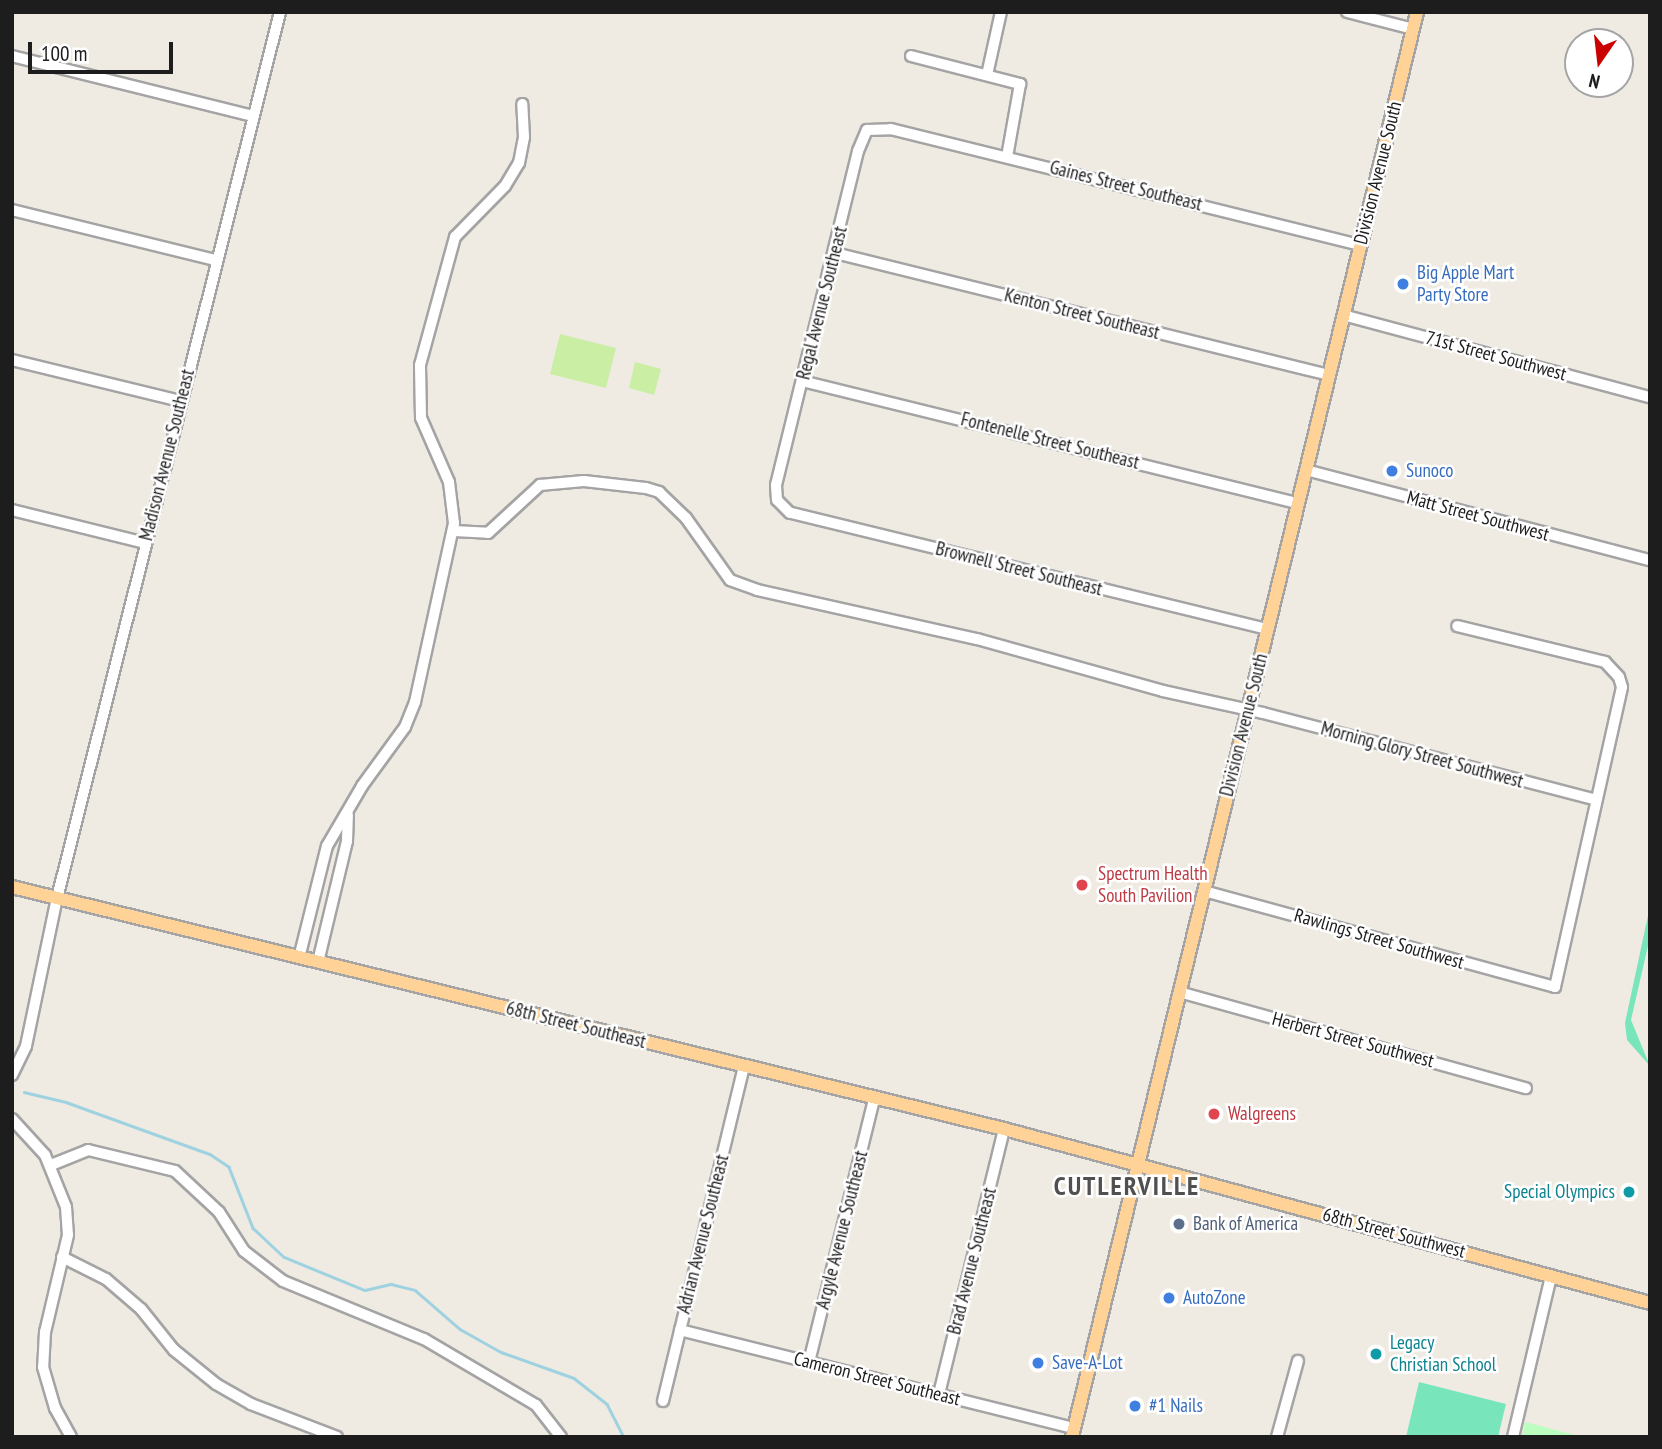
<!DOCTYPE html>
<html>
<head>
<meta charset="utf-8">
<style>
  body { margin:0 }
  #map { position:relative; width:1662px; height:1449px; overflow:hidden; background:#efebe2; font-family:"PT Sans Narrow",sans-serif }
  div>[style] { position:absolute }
  .grass>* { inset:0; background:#c9eea4 }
  .park>* { inset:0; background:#bbfec0 }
  .pitch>* { inset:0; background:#79e5bb }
  .stream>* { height:2.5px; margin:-1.25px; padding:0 1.25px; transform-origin:1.25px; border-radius:1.25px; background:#9fd2e1 }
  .roads { filter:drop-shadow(2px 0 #a4a4a4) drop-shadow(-2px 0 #a4a4a4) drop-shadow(0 2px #a4a4a4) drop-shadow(0 -2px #a4a4a4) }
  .minor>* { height:10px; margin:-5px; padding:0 5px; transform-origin:5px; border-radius:5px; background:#fff }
  .major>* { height:12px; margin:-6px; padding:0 6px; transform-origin:6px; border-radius:6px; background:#ffd297 }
  .dots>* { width:19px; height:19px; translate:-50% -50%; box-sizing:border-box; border:4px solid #fff; border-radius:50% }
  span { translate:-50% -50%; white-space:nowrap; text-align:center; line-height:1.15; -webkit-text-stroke:5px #fff; paint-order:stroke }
  .street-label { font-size:19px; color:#1d1d1d }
  .shop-label { font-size:19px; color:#366cbe }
  .left { translate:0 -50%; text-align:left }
  .health-label { font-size:19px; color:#be3a42 }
  .culture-label { font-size:19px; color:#0d838f }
  .right { translate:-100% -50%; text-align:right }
  .service-label { font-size:19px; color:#4e5e75 }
  .district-label { font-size:26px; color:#505050; font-weight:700; letter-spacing:2px }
  .frame { position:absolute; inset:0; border:14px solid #1d1d1d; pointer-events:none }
  .north { position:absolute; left:1564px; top:28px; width:70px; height:70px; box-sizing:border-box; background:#fff; border:2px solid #a5a5a5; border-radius:50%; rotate:194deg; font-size:19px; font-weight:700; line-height:28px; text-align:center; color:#1d1d1d }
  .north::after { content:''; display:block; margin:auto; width:24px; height:32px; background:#ca0001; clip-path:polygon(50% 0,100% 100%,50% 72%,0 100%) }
  .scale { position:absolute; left:28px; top:42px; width:145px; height:32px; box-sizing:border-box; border:4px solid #1d1d1d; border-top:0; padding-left:9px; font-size:21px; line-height:24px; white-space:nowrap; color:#1d1d1d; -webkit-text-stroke:5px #fff; paint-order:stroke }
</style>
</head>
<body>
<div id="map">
  <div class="grass">
    <div style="clip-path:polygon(560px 334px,616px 348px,606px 388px,550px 374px)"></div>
    <div style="clip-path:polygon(635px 362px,661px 369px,654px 395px,629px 388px)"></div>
  </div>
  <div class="park">
    <div style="clip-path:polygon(1525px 1422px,1583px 1437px,1522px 1437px)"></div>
  </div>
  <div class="pitch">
    <div style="clip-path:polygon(1650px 906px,1650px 937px,1631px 1020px,1650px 1066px,1627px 1040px,1625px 1023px)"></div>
    <div style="clip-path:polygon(1419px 1382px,1506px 1404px,1498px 1437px,1406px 1437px)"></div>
  </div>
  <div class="stream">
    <div style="left:24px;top:1092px;width:43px;rotate:13.4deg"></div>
    <div style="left:66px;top:1102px;width:153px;rotate:19.9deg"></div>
    <div style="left:210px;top:1154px;width:23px;rotate:34deg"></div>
    <div style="left:229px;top:1167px;width:66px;rotate:68.5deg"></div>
    <div style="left:253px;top:1228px;width:42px;rotate:43.1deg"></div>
    <div style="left:284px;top:1257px;width:87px;rotate:22.2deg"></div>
    <div style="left:365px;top:1290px;width:27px;rotate:-13deg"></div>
    <div style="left:391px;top:1284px;width:25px;rotate:14deg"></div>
    <div style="left:415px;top:1290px;width:60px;rotate:40.9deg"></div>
    <div style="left:460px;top:1329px;width:47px;rotate:29.3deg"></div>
    <div style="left:501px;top:1352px;width:77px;rotate:19.6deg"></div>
    <div style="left:574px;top:1378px;width:42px;rotate:38.2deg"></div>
    <div style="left:607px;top:1404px;width:37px;rotate:63deg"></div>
  </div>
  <div class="roads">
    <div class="minor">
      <div style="left:1347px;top:12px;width:68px;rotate:14.4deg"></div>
      <div style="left:12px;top:56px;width:248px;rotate:14deg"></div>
      <div style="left:911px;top:56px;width:113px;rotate:14.4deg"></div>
      <div style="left:1020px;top:84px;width:74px;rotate:100.1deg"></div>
      <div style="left:987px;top:75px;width:65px;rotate:-77.5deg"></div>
      <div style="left:12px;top:210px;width:210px;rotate:13.8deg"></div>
      <div style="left:835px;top:253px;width:509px;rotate:13.87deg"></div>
      <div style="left:1343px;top:315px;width:318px;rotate:15deg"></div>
      <div style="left:12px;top:360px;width:173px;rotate:13.7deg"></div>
      <div style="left:802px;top:381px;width:510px;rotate:13.85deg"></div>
      <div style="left:1306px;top:470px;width:356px;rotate:14.7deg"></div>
      <div style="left:12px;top:510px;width:137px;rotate:13.9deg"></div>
      <div style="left:454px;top:531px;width:34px;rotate:3deg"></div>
      <div style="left:488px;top:533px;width:71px;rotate:-42.7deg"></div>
      <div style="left:540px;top:485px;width:44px;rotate:-5.2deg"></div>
      <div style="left:584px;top:481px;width:62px;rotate:6.4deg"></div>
      <div style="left:646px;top:488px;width:14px;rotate:17deg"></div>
      <div style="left:659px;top:492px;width:37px;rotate:44deg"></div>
      <div style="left:686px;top:518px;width:76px;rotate:54.6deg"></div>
      <div style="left:730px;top:580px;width:29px;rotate:20deg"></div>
      <div style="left:757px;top:590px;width:225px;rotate:12.6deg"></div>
      <div style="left:977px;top:639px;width:193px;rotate:15.6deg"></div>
      <div style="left:1163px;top:691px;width:102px;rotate:12.4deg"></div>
      <div style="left:1263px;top:713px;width:344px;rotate:14.6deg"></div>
      <div style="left:1267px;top:629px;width:491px;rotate:-166.3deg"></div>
      <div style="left:790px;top:513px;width:18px;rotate:-135deg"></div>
      <div style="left:777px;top:500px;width:15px;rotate:-94deg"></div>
      <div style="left:776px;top:485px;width:344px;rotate:-76.2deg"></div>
      <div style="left:858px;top:151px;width:23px;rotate:-67deg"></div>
      <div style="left:867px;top:130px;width:24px;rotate:-2deg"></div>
      <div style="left:891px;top:129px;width:483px;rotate:13.9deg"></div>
      <div style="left:1204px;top:891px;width:364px;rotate:15.3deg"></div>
      <div style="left:1555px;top:987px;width:307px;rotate:-77.4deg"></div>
      <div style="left:1622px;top:687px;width:10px;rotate:-107deg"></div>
      <div style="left:1619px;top:677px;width:21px;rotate:-133deg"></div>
      <div style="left:1605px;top:662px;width:152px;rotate:-166.3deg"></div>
      <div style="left:299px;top:958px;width:115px;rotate:-76deg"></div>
      <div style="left:327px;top:846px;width:69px;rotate:-59.7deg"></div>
      <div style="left:362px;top:786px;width:73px;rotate:-53.9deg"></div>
      <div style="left:405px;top:727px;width:27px;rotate:-68deg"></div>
      <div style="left:415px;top:702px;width:183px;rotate:-77.7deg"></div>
      <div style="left:454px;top:523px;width:41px;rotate:-97deg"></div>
      <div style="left:449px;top:482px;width:70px;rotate:-113.6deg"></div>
      <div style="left:421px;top:418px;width:53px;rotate:-91.1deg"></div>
      <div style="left:420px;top:365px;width:133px;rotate:-74.7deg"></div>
      <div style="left:455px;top:237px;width:71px;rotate:-45.6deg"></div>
      <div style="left:505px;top:186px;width:27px;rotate:-59deg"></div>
      <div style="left:519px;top:163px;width:26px;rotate:-79deg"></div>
      <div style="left:524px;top:137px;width:33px;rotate:-93deg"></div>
      <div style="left:318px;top:962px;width:124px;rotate:-76.5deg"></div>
      <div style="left:347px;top:841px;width:26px;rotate:-88deg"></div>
      <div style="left:1179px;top:992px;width:360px;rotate:15.5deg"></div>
      <div style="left:12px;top:1075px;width:32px;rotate:-64deg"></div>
      <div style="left:26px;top:1046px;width:151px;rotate:-78.2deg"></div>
      <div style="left:57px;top:898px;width:914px;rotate:-75.87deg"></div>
      <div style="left:12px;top:1119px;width:49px;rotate:47.5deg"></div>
      <div style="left:45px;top:1155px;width:56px;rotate:68deg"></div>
      <div style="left:66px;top:1207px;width:28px;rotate:86deg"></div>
      <div style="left:68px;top:1235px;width:100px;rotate:103.3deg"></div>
      <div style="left:45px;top:1332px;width:35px;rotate:93deg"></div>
      <div style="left:43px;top:1367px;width:43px;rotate:73.7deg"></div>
      <div style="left:55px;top:1408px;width:33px;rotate:61deg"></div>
      <div style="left:51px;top:1165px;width:40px;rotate:-22deg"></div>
      <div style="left:88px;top:1150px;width:89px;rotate:13.6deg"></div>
      <div style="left:175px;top:1171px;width:60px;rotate:43deg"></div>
      <div style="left:219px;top:1212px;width:46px;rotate:57.3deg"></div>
      <div style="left:244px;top:1251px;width:49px;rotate:37.6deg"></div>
      <div style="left:283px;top:1281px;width:152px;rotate:22.4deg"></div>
      <div style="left:424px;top:1339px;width:130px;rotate:30.5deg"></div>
      <div style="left:536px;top:1405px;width:41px;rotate:52deg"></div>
      <div style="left:62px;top:1257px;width:49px;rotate:26.6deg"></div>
      <div style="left:106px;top:1279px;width:46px;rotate:40.6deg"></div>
      <div style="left:141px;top:1309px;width:53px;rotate:51.2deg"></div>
      <div style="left:174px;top:1350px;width:54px;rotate:39deg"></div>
      <div style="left:216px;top:1384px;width:40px;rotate:29.7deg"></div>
      <div style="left:251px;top:1404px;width:92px;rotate:21deg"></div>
      <div style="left:680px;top:1330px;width:406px;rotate:14deg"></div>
      <div style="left:809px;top:1362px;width:271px;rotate:-76.1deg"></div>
      <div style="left:939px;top:1394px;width:273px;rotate:-76.2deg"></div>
      <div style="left:663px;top:1401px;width:345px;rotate:-76.4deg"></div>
      <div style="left:1277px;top:1437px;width:79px;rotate:-74.6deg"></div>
      <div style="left:1513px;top:1437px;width:165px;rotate:-76.7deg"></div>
    </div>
    <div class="major">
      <div style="left:12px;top:887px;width:1021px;rotate:13.71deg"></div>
      <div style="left:1004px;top:1129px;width:669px;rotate:15.07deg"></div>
      <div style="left:1072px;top:1437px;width:1466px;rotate:-76.39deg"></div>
    </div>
  </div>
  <div class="dots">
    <div style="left:1403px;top:284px;background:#3f7fe0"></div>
    <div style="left:1392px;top:471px;background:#3f7fe0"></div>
    <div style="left:1082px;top:885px;background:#e0444e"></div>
    <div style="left:1214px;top:1114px;background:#e0444e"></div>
    <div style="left:1629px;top:1192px;background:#0f9aa8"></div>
    <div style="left:1179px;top:1224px;background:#5c6f8a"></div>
    <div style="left:1169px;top:1298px;background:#3f7fe0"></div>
    <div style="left:1376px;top:1354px;background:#0f9aa8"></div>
    <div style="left:1038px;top:1363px;background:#3f7fe0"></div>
    <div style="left:1135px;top:1406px;background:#3f7fe0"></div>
  </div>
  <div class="street-label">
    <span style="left:1378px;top:173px;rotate:-76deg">Division Avenue South</span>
    <span style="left:1126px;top:186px;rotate:14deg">Gaines Street Southeast</span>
    <span style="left:822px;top:303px;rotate:-76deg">Regal Avenue Southeast</span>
    <span style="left:1082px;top:314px;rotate:14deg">Kenton Street Southeast</span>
    <span style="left:1496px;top:356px;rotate:15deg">71st Street Southwest</span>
    <span style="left:1050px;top:441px;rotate:14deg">Fontenelle Street Southeast</span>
    <span style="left:167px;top:455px;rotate:-76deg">Madison Avenue Southeast</span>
    <span style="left:1478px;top:516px;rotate:15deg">Matt Street Southwest</span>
    <span style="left:1019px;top:569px;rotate:14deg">Brownell Street Southeast</span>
    <span style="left:1244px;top:725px;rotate:-76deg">Division Avenue South</span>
    <span style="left:1422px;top:755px;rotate:15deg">Morning Glory Street Southwest</span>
    <span style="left:1379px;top:939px;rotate:16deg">Rawlings Street Southwest</span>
    <span style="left:576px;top:1025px;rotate:14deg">68th Street Southeast</span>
    <span style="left:1353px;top:1040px;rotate:15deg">Herbert Street Southwest</span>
    <span style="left:842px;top:1230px;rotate:-76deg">Argyle Avenue Southeast</span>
    <span style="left:1394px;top:1233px;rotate:15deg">68th Street Southwest</span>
    <span style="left:703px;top:1234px;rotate:-76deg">Adrian Avenue Southeast</span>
    <span style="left:972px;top:1261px;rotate:-76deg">Brad Avenue Southeast</span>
    <span style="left:877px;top:1379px;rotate:14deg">Cameron Street Southeast</span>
  </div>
  <div class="shop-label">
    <span class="left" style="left:1417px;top:284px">Big Apple Mart<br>Party Store</span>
    <span class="left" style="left:1406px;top:471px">Sunoco</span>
    <span class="left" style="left:1183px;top:1298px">AutoZone</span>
    <span class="left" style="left:1052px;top:1363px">Save-A-Lot</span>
    <span class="left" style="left:1149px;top:1406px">#1 Nails</span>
  </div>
  <div class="health-label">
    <span class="left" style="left:1098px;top:885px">Spectrum Health<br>South Pavilion</span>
    <span class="left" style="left:1228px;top:1114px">Walgreens</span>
  </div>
  <div class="culture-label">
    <span class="right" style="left:1615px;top:1192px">Special Olympics</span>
    <span class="left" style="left:1390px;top:1354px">Legacy<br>Christian School</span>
  </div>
  <div class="service-label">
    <span class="left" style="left:1193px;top:1224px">Bank of America</span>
  </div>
  <div class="district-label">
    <span style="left:1127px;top:1186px">CUTLERVILLE</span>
  </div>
  <div class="frame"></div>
  <div class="north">N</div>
  <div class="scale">100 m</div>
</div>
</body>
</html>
